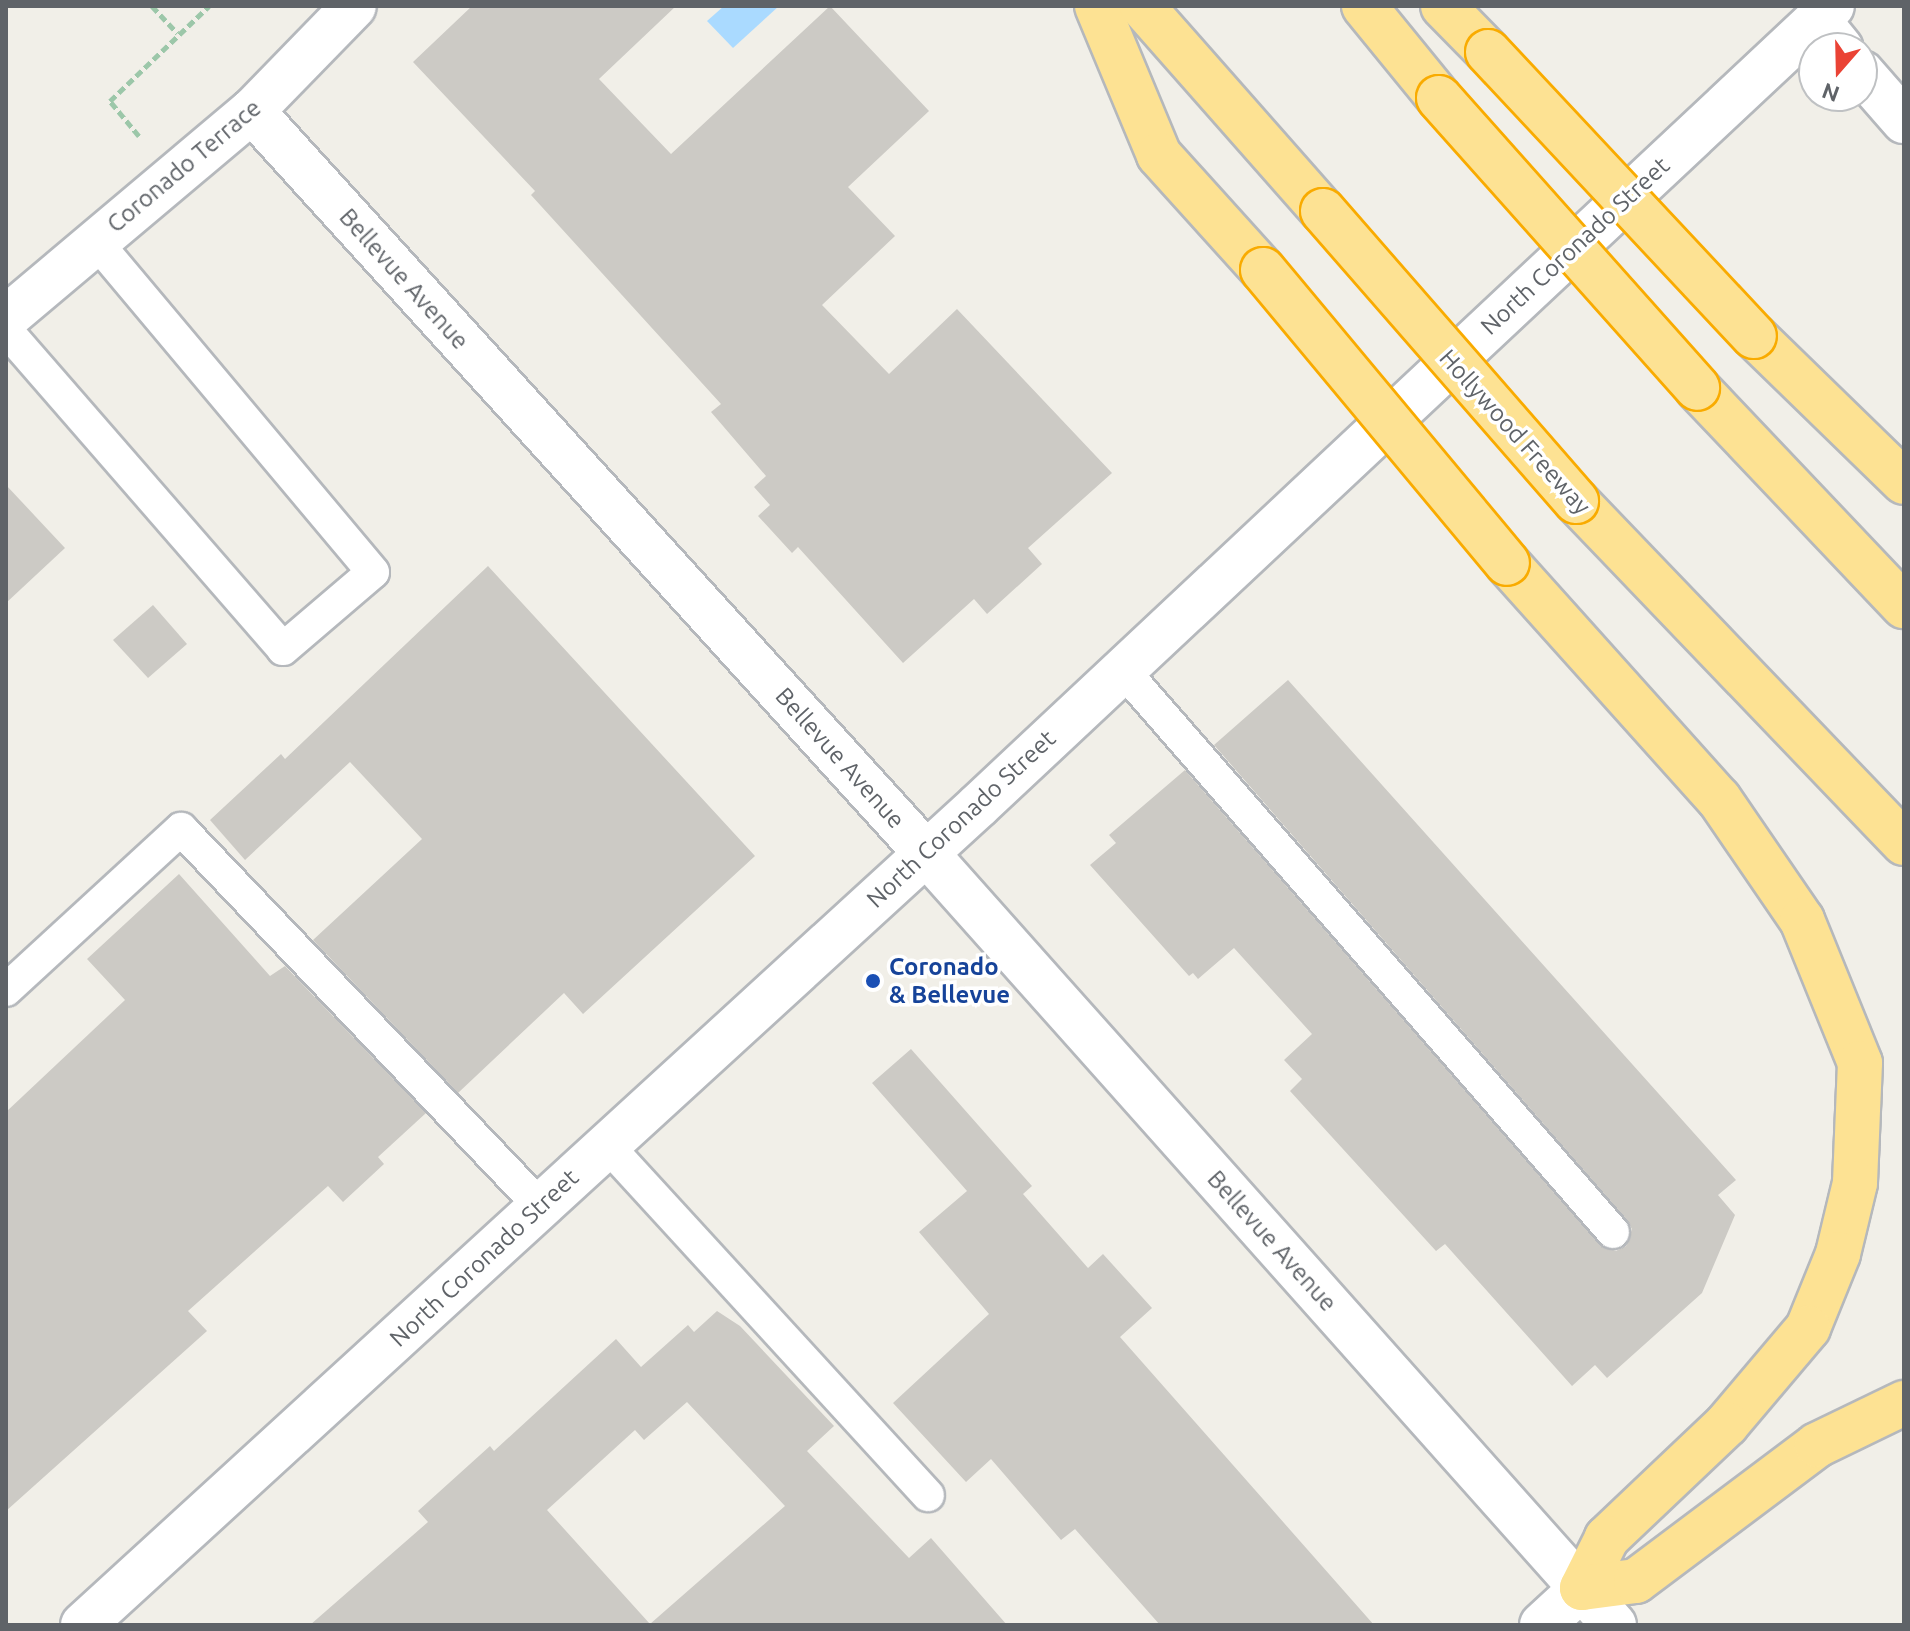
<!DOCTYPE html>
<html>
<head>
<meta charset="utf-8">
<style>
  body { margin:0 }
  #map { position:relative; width:1910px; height:1631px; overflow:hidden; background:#f1efe8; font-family:Ubuntu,sans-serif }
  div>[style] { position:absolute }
  .water>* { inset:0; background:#aadaff }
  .building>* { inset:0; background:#cccac5 }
  .path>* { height:5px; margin-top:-2.5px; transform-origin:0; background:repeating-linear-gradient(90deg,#9cc7a9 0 8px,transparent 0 12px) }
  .roads { filter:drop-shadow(2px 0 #b5b8bc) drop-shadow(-2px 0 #b5b8bc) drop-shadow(0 2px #b5b8bc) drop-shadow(0 -2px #b5b8bc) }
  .service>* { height:32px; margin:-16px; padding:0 16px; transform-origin:16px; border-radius:16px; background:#fff }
  .minor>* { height:44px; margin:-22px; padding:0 22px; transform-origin:22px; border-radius:22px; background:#fff }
  .tertiary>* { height:44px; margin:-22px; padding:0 22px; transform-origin:22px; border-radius:22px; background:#fff }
  .motorway>* { height:44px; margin:-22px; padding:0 22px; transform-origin:22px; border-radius:22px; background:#fde293 }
  .bridges { filter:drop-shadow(2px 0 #f9ab00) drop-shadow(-2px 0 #f9ab00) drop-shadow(0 2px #f9ab00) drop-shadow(0 -2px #f9ab00) }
  .motorway-bridge>* { height:44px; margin:-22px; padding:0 22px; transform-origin:22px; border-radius:22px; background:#fde293 }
  .dots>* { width:22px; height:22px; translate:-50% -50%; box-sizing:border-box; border:4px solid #fff; border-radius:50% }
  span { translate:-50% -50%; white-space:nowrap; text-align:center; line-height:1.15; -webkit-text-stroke:7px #fff; paint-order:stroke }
  .street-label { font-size:24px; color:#5f6368 }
  .transit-label { font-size:24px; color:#164399; font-weight:700 }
  .left { translate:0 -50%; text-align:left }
  .frame { position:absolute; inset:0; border:8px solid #5f6368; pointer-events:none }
  .north { position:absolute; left:1798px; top:32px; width:80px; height:80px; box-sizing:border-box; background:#fff; border:2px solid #bfc1c3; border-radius:50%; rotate:200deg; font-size:22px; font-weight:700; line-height:32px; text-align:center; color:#5f6368 }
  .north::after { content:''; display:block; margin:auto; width:28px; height:36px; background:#ea4335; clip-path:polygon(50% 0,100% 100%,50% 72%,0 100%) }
</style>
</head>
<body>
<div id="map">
  <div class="water">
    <div style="clip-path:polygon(724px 6px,779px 6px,733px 48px,707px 21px)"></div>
  </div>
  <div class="building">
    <div style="clip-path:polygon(472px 6px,676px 6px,599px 79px,671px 154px,830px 6px,929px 111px,848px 187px,895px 236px,822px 305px,889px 374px,957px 309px,1112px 473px,1028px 548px,1042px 564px,987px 614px,974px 599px,903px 663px,798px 547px,792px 553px,758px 516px,770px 505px,754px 487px,766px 476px,711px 412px,721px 404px,531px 195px,535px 191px,413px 62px)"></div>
    <div style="clip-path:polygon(6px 485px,65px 548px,6px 603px)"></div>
    <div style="clip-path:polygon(488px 566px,755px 856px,583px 1014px,564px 993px,458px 1093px,313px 940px,422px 839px,350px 762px,245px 860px,210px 820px,281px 754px,285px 759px)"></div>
    <div style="clip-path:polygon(153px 605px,187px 644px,148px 678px,113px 640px)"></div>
    <div style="clip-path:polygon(1288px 680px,1736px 1180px,1718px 1195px,1735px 1215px,1702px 1293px,1607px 1378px,1595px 1365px,1572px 1386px,1445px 1244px,1436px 1251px,1290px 1091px,1302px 1079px,1284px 1060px,1312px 1034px,1234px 948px,1198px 979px,1193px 973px,1189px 976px,1090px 865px,1116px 843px,1109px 835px,1185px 770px,1599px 1244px,1616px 1251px,1626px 1246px,1632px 1229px,1627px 1220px,1214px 745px)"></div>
    <div style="clip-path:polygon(179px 874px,270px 976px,285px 966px,426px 1113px,378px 1157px,384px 1164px,343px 1202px,328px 1186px,188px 1311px,207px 1331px,6px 1511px,6px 1112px,125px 1000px,87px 959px)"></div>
    <div style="clip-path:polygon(911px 1049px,1032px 1186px,1023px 1194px,1088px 1268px,1103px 1254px,1152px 1308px,1120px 1337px,1374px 1625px,1160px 1625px,1075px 1529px,1061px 1540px,991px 1459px,966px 1482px,893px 1403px,989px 1314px,919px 1232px,967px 1191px,872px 1083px)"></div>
    <div style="clip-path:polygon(evenodd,717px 1311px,740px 1326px,834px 1426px,807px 1451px,909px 1558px,931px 1538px,1007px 1625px,310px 1625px,428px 1522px,418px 1511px,490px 1446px,494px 1451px,616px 1339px,641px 1367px,688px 1325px,694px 1332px,717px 1311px,687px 1402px,785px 1506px,650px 1624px,547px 1510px,635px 1430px,644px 1440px,687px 1402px)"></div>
  </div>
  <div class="path">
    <div style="left:152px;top:6px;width:37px;rotate:47deg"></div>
    <div style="left:139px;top:136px;width:45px;rotate:-129.6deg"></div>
    <div style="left:110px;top:101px;width:137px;rotate:-43.8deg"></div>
  </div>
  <div class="roads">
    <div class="service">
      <div style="left:6px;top:330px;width:422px;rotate:49deg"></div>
      <div style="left:283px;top:649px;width:118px;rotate:-40.5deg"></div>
      <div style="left:373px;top:572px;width:431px;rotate:-130deg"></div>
      <div style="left:1122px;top:669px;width:747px;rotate:48.91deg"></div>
      <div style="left:6px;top:990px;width:238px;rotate:-42.6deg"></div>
      <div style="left:181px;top:829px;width:521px;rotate:46.4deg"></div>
      <div style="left:607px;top:1145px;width:475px;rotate:47.5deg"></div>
    </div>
    <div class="minor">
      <div style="left:252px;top:111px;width:1002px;rotate:47.75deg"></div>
      <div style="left:6px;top:318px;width:322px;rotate:-40.1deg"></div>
      <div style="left:252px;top:111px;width:146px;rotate:-45.8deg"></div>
      <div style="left:1542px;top:1625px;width:54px;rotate:-42.8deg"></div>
    </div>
    <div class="tertiary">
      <div style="left:1818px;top:20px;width:36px;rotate:51deg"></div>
      <div style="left:1862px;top:73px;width:64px;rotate:48.8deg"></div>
      <div style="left:926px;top:853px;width:1034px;rotate:48.29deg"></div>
      <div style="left:83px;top:1625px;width:1213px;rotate:-42.46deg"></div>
      <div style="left:978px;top:806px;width:1170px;rotate:-43.13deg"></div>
    </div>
    <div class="motorway">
      <div style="left:1097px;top:6px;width:161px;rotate:67.4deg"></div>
      <div style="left:1159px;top:155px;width:155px;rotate:47.9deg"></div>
      <div style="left:1142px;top:6px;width:273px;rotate:48.6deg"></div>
      <div style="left:1364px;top:6px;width:119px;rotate:50.8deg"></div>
      <div style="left:1443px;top:6px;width:64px;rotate:45.6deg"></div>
      <div style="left:1754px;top:336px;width:209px;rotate:44.2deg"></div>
      <div style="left:1697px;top:388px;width:301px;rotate:46.5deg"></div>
      <div style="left:1576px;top:501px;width:474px;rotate:46.2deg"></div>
      <div style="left:1507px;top:563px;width:317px;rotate:48.1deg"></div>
      <div style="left:1719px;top:799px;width:147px;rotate:55.6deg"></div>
      <div style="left:1802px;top:920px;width:154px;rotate:67.9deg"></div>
      <div style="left:1860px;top:1063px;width:120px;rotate:92.4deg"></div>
      <div style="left:1855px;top:1183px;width:73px;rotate:103.5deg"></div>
      <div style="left:1838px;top:1254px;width:80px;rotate:112.1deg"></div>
      <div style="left:1808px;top:1328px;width:126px;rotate:130.2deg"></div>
      <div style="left:1727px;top:1424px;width:166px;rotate:136.5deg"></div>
      <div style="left:1607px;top:1538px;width:56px;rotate:116.6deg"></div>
      <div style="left:1582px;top:1588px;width:54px;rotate:-7.4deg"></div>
      <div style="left:1636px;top:1581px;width:226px;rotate:-36.9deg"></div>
      <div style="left:1817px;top:1445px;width:97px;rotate:-25.8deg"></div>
    </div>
  </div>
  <div class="bridges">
    <div class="motorway-bridge">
      <div style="left:1488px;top:52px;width:389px;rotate:46.9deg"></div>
      <div style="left:1439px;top:98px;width:388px;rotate:48.3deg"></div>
      <div style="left:1323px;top:211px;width:385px;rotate:48.9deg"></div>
      <div style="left:1263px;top:270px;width:381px;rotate:50.2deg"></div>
    </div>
  </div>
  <div class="dots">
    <div style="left:873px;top:981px;background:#1a4fb4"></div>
  </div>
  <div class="street-label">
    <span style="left:184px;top:166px;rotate:-40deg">Coronado Terrace</span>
    <span style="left:1575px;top:246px;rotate:-43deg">North Coronado Street</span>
    <span style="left:404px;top:279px;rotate:48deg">Bellevue Avenue</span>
    <span style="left:1515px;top:432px;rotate:48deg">Hollywood Freeway</span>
    <span style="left:840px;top:758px;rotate:48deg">Bellevue Avenue</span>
    <span style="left:961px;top:819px;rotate:-43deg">North Coronado Street</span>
    <span style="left:1272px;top:1241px;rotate:48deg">Bellevue Avenue</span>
    <span style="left:484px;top:1258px;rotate:-43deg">North Coronado Street</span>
  </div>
  <div class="transit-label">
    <span class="left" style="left:889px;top:981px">Coronado<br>&amp; Bellevue</span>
  </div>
  <div class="frame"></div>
  <div class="north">N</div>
</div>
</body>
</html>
